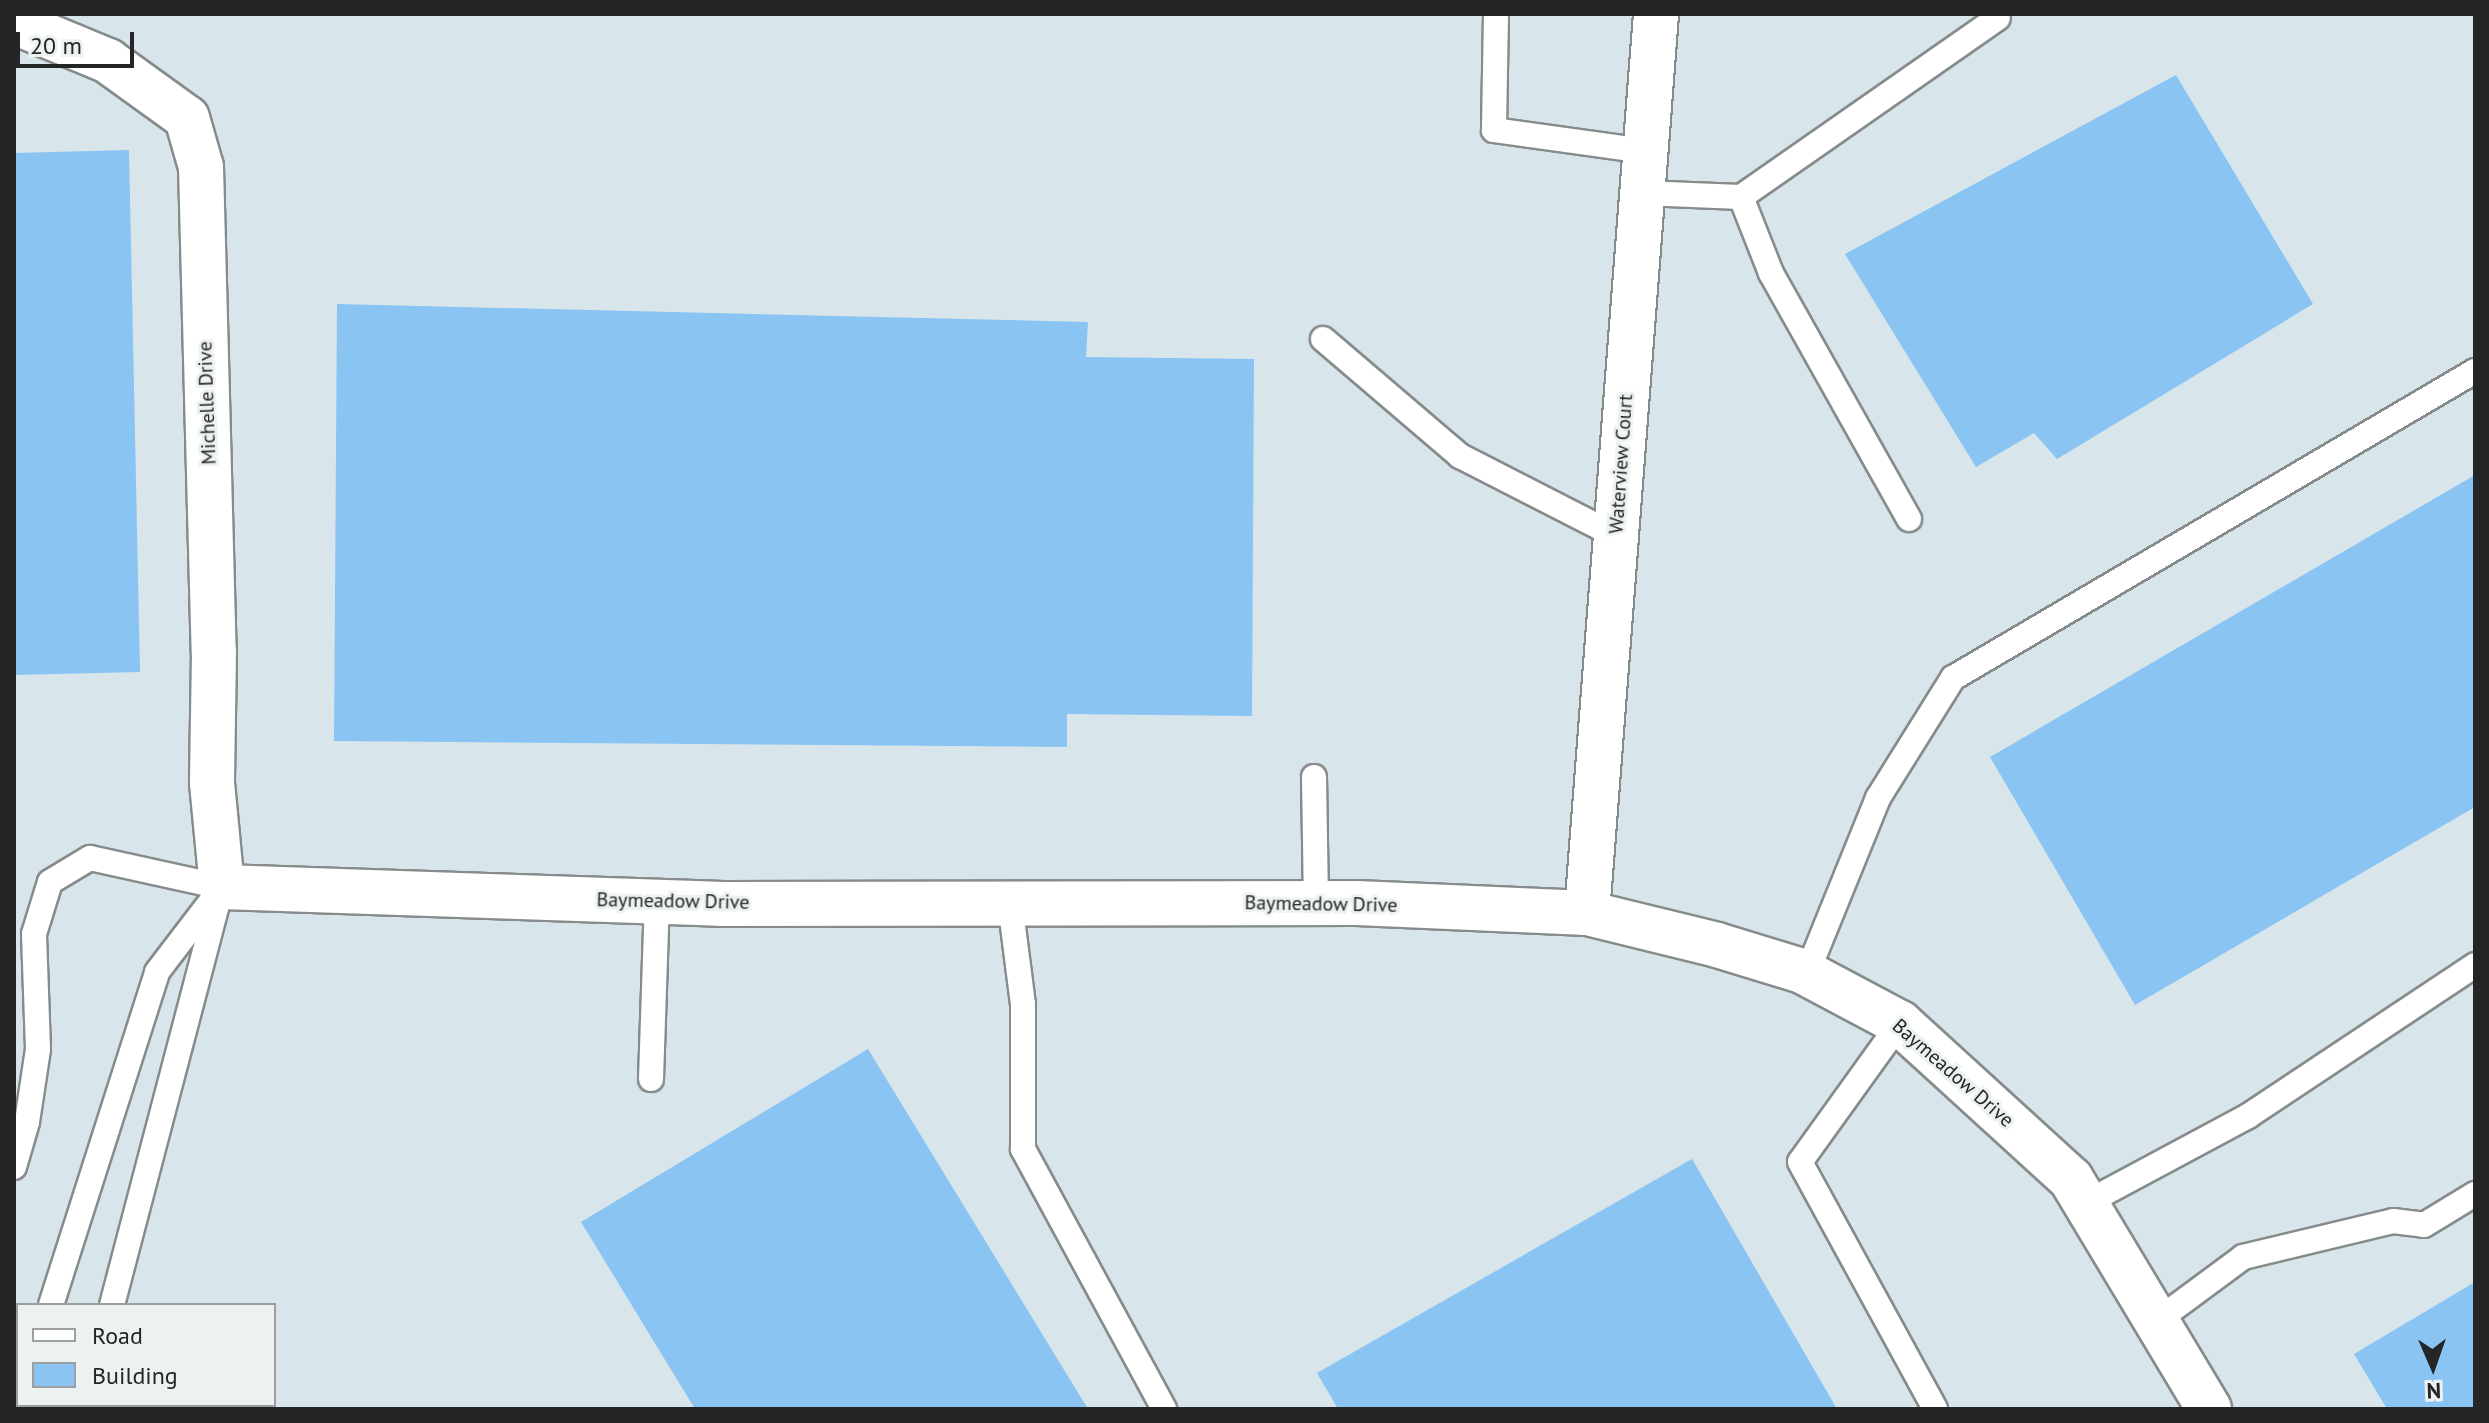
<!DOCTYPE html>
<html>
<head>
<meta charset="utf-8">
<style>
  body { margin:0 }
  #map { position:relative; width:2489px; height:1423px; overflow:hidden; background:#ecf1f2; font-family:"PT Sans",sans-serif }
  div>[style] { position:absolute }
  .built>* { inset:0; background:#d8e5ea }
  .building>* { inset:0; background:#89c4f3 }
  .roads { filter:drop-shadow(2px 0 #868b8c) drop-shadow(-2px 0 #868b8c) drop-shadow(0 2px #868b8c) drop-shadow(0 -2px #868b8c) }
  .service>* { height:24px; margin:-12px; padding:0 12px; transform-origin:12px; border-radius:12px; background:#fff }
  .minor>* { height:44px; margin:-22px; padding:0 22px; transform-origin:22px; border-radius:22px; background:#fff }
  span { translate:-50% -50%; white-space:nowrap; text-align:center; line-height:1.15; -webkit-text-stroke:6px #ecf1f2; paint-order:stroke }
  .street-label { font-size:20px; color:#232526 }
  .frame { position:absolute; inset:0; border:16px solid #232526; pointer-events:none }
  .legend { position:absolute; left:16px; top:1303px; width:260px; height:104px; box-sizing:border-box; background:#ecf1f2; border:2px solid #9c9fa0; margin:0; padding:10px 14px; list-style:none; font-size:24px; color:#232526 }
  .legend li { display:flex; align-items:center; gap:16px; height:40px }
  .legend b { width:40px; border:2px solid #9c9fa0 }
  .north { position:absolute; left:2393px; top:1327px; width:80px; height:80px; -webkit-text-stroke:6px #ecf1f2; paint-order:stroke; rotate:178deg; font-size:22px; font-weight:700; line-height:32px; text-align:center; color:#232526 }
  .north::after { content:''; display:block; margin:auto; width:28px; height:36px; background:#232526; clip-path:polygon(50% 0,100% 100%,50% 72%,0 100%) }
  .scale { position:absolute; left:16px; top:32px; width:118px; height:36px; box-sizing:border-box; border:4px solid #232526; border-top:0; padding-left:10px; font-size:24px; line-height:28px; white-space:nowrap; color:#232526; -webkit-text-stroke:6px #ecf1f2; paint-order:stroke }
</style>
</head>
<body>
<div id="map">
  <div class="built">
    <div style="clip-path:polygon(evenodd,14px 14px,2475px 14px,2475px 1409px,14px 1409px,14px 14px,18px 1305px,274px 1305px,274px 1405px,18px 1405px,18px 1305px)"></div>
  </div>
  <div class="building">
    <div style="clip-path:polygon(2176px 75px,2313px 304px,2057px 459px,2034px 433px,1976px 467px,1845px 254px)"></div>
    <div style="clip-path:polygon(129px 150px,140px 672px,14px 675px,14px 153px)"></div>
    <div style="clip-path:polygon(337px 304px,1088px 322px,1086px 357px,1254px 359px,1252px 716px,1067px 714px,1067px 747px,334px 741px)"></div>
    <div style="clip-path:polygon(2475px 475px,2475px 807px,2135px 1005px,1990px 757px)"></div>
    <div style="clip-path:polygon(868px 1049px,1088px 1409px,695px 1409px,581px 1222px)"></div>
    <div style="clip-path:polygon(1692px 1159px,1837px 1409px,1338px 1409px,1317px 1373px)"></div>
    <div style="clip-path:polygon(2475px 1282px,2475px 1409px,2387px 1409px,2354px 1354px)"></div>
  </div>
  <div class="roads">
    <div class="service">
      <div style="left:1496px;top:14px;width:116px;rotate:91deg"></div>
      <div style="left:1494px;top:130px;width:152px;rotate:7.9deg"></div>
      <div style="left:1642px;top:193px;width:99px;rotate:2.3deg"></div>
      <div style="left:1323px;top:339px;width:180px;rotate:40.5deg"></div>
      <div style="left:1460px;top:456px;width:175px;rotate:27.1deg"></div>
      <div style="left:1909px;top:519px;width:282px;rotate:-119.3deg"></div>
      <div style="left:1771px;top:273px;width:82px;rotate:-111.5deg"></div>
      <div style="left:1741px;top:197px;width:313px;rotate:-34.9deg"></div>
      <div style="left:1314px;top:777px;width:126px;rotate:89.1deg"></div>
      <div style="left:1010px;top:903px;width:102px;rotate:82.7deg"></div>
      <div style="left:1023px;top:1004px;width:145px;rotate:90deg"></div>
      <div style="left:1023px;top:1149px;width:296px;rotate:61.5deg"></div>
      <div style="left:1807px;top:973px;width:189px;rotate:-67.9deg"></div>
      <div style="left:1878px;top:798px;width:142px;rotate:-58deg"></div>
      <div style="left:1953px;top:678px;width:606px;rotate:-30.46deg"></div>
      <div style="left:1900px;top:1023px;width:171px;rotate:125.7deg"></div>
      <div style="left:1800px;top:1162px;width:281px;rotate:61.3deg"></div>
      <div style="left:651px;top:1079px;width:177px;rotate:-88.1deg"></div>
      <div style="left:14px;top:1167px;width:47px;rotate:-73.9deg"></div>
      <div style="left:27px;top:1122px;width:74px;rotate:-81.4deg"></div>
      <div style="left:38px;top:1049px;width:115px;rotate:-92deg"></div>
      <div style="left:34px;top:934px;width:54px;rotate:-72.9deg"></div>
      <div style="left:50px;top:882px;width:47px;rotate:-31deg"></div>
      <div style="left:90px;top:858px;width:135px;rotate:12.4deg"></div>
      <div style="left:2086px;top:1203px;width:184px;rotate:-28.2deg"></div>
      <div style="left:2248px;top:1116px;width:273px;rotate:-33.6deg"></div>
      <div style="left:51px;top:1305px;width:349px;rotate:-72.3deg"></div>
      <div style="left:157px;top:972px;width:107px;rotate:-52.6deg"></div>
      <div style="left:112px;top:1305px;width:422px;rotate:-75.3deg"></div>
      <div style="left:2158px;top:1320px;width:106px;rotate:-36.5deg"></div>
      <div style="left:2243px;top:1257px;width:154px;rotate:-13.5deg"></div>
      <div style="left:2393px;top:1221px;width:31px;rotate:7deg"></div>
      <div style="left:2424px;top:1225px;width:60px;rotate:-31.3deg"></div>
      <div style="left:14px;top:1380px;width:7px;rotate:-56deg"></div>
      <div style="left:85px;top:1409px;width:4px;rotate:-76deg"></div>
    </div>
    <div class="minor">
      <div style="left:14px;top:22px;width:102px;rotate:22.5deg"></div>
      <div style="left:108px;top:61px;width:97px;rotate:35.8deg"></div>
      <div style="left:187px;top:118px;width:51px;rotate:74.1deg"></div>
      <div style="left:201px;top:167px;width:485px;rotate:88.5deg"></div>
      <div style="left:214px;top:652px;width:131px;rotate:90.9deg"></div>
      <div style="left:212px;top:783px;width:104px;rotate:84.5deg"></div>
      <div style="left:222px;top:887px;width:501px;rotate:1.94deg"></div>
      <div style="left:723px;top:904px;width:634px;rotate:-0.09deg"></div>
      <div style="left:1357px;top:903px;width:230px;rotate:2.5deg"></div>
      <div style="left:1587px;top:913px;width:134px;rotate:13.8deg"></div>
      <div style="left:1717px;top:945px;width:89px;rotate:17deg"></div>
      <div style="left:1802px;top:971px;width:111px;rotate:28deg"></div>
      <div style="left:1900px;top:1023px;width:231px;rotate:42.4deg"></div>
      <div style="left:2071px;top:1179px;width:268px;rotate:59deg"></div>
      <div style="left:1587px;top:913px;width:902px;rotate:-85.61deg"></div>
    </div>
  </div>
  <div class="street-label">
    <span style="left:207px;top:403px;rotate:-92deg">Michelle Drive</span>
    <span style="left:1621px;top:464px;rotate:-86deg">Waterview Court</span>
    <span style="left:673px;top:901px;rotate:1deg">Baymeadow Drive</span>
    <span style="left:1321px;top:904px;rotate:1deg">Baymeadow Drive</span>
    <span style="left:1953px;top:1073px;rotate:41deg">Baymeadow Drive</span>
  </div>
  <div class="frame"></div>
  <ul class="legend">
  <li><b style="height:10px;background:#fff"></b>Road</li>
  <li><b style="height:22px;background:#89c4f3"></b>Building</li>
  </ul>
  <div class="north">N</div>
  <div class="scale">20 m</div>
</div>
</body>
</html>
